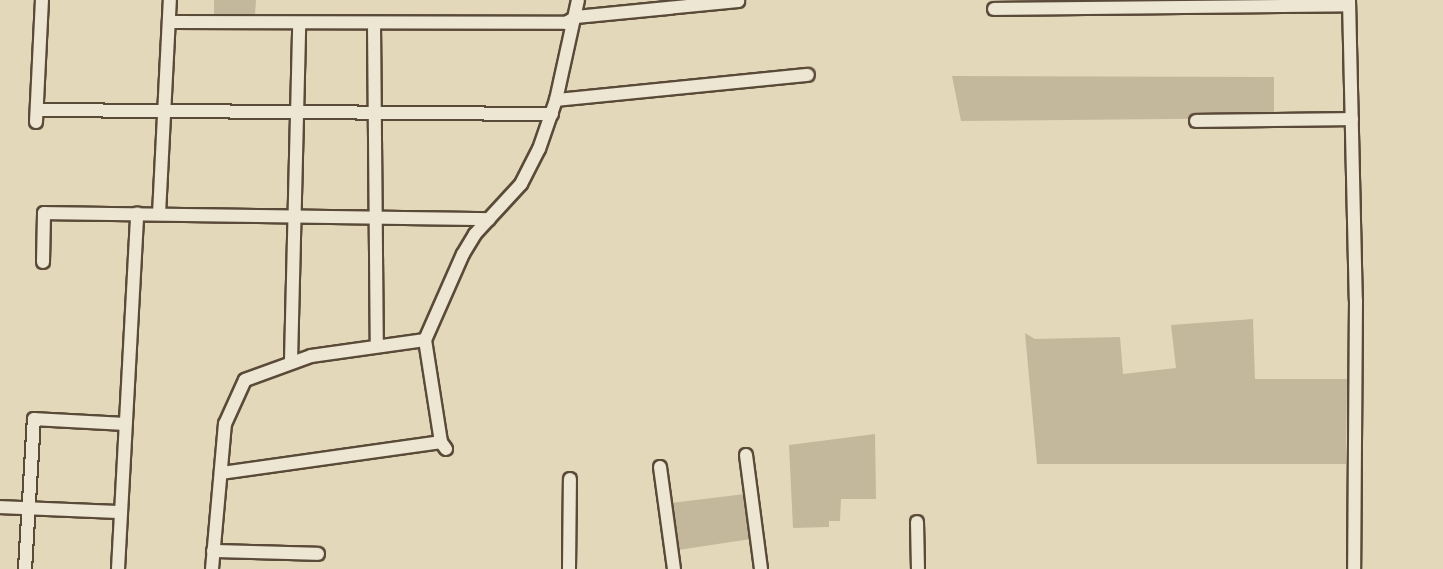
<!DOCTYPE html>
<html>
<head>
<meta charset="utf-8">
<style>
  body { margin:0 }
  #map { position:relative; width:1443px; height:569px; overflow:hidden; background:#e3d8ba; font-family:Alegreya,serif }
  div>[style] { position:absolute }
  .green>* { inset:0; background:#c4b89c }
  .roads { filter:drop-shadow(2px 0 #5a4a38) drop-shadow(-2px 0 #5a4a38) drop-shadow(0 2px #5a4a38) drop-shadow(0 -2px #5a4a38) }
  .minor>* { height:12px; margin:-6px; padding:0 6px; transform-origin:6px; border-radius:6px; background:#ede6d2 }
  span { translate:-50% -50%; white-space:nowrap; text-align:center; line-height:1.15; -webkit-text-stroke:7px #ede6d2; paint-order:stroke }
</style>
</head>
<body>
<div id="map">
  <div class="green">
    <div style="clip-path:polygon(214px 0,256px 0,255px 15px,214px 16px)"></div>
    <div style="clip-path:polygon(952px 76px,1274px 77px,1274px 118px,961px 121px)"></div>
    <div style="clip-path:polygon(1253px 319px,1255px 379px,1347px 379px,1346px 464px,1037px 464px,1025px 333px,1035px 339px,1120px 337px,1123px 374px,1176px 368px,1171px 325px)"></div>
    <div style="clip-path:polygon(875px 434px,876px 499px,841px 499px,840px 521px,829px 521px,829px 527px,793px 528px,789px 445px)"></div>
    <div style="clip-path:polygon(745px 494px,751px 539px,678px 550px,671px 503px)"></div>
  </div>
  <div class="roads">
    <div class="minor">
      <div style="left:1349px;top:0;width:300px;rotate:88.7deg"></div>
      <div style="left:1356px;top:300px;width:269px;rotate:90.4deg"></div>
      <div style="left:994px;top:9px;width:355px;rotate:-0.6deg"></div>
      <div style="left:169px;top:22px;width:397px;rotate:0.1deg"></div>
      <div style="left:566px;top:23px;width:12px;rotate:-31deg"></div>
      <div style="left:576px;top:17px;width:163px;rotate:-5.6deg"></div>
      <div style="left:374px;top:24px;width:322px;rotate:89.5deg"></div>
      <div style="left:556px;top:100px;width:253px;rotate:-5.7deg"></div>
      <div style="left:37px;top:110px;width:515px;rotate:0.45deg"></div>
      <div style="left:1196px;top:121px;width:156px;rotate:-0.7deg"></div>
      <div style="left:36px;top:122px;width:122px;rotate:-87.2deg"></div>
      <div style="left:159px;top:214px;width:214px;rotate:-87.1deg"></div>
      <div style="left:43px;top:262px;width:49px;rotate:-88.8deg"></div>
      <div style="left:44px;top:213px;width:445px;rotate:0.8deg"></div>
      <div style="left:291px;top:361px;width:338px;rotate:-88.6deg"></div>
      <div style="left:446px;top:449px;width:9px;rotate:-126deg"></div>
      <div style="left:441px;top:442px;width:103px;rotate:-98.9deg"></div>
      <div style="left:425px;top:340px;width:94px;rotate:-66.2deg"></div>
      <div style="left:463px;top:254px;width:23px;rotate:-59deg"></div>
      <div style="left:475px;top:234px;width:68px;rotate:-47.4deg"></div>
      <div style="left:521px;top:184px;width:39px;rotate:-63deg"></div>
      <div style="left:539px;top:149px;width:52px;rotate:-70.9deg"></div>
      <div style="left:556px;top:100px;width:102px;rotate:-77.6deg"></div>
      <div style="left:746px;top:455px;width:115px;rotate:82.5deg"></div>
      <div style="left:660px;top:467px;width:103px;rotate:82.2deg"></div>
      <div style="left:221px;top:473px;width:222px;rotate:-8deg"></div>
      <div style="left:0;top:507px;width:118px;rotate:2.4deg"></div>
      <div style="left:917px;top:522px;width:47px;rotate:88.8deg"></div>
      <div style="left:213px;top:551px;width:105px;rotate:1.6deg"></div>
      <div style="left:25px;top:569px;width:150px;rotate:-86.6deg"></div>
      <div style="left:34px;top:419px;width:90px;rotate:3.2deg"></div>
      <div style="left:118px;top:569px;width:356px;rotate:-86.9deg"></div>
      <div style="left:212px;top:569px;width:146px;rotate:-84.9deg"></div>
      <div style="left:225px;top:424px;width:48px;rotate:-65.6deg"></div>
      <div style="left:245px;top:380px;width:70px;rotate:-20deg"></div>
      <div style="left:311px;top:356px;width:115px;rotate:-8deg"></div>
      <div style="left:569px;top:569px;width:90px;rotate:-89.4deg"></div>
    </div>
  </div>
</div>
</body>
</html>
